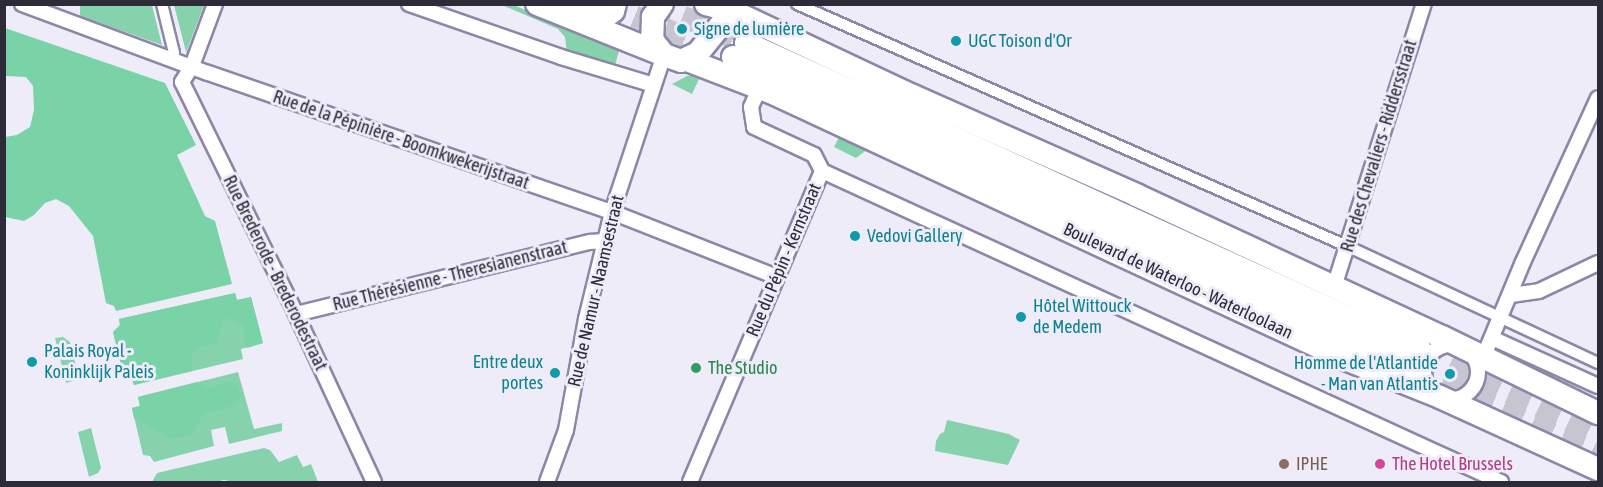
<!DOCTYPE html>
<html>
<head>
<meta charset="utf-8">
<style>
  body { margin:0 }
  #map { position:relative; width:1603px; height:487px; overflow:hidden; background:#efecfa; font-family:"Asap Condensed",sans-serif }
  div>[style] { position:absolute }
  .green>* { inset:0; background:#86d2ac }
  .forest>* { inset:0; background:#79d3a7 }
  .trunk-tunnel>* { height:22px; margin-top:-11px; transform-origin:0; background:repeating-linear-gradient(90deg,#c8c5d3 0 22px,transparent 0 33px) }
  .roads { filter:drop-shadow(2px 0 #8d87a7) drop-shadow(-2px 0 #8d87a7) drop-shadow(0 2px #8d87a7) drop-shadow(0 -2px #8d87a7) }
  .pedestrian>* { height:10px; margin:-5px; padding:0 5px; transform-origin:5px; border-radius:5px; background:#fff }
  .minor>* { height:14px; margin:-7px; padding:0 7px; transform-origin:7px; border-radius:7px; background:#fff }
  .minor>.ring { margin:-7px; padding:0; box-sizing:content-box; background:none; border:14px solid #fff; border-radius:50% }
  .primary>* { height:22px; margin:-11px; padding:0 11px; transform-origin:11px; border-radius:11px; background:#fff }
  .trunk>* { height:22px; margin:-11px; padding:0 11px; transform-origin:11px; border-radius:11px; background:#fff }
  .dots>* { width:16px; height:16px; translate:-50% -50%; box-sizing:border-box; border:3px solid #efecfa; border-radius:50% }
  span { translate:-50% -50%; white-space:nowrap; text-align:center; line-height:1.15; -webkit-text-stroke:6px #efecfa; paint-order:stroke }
  .culture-label { font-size:18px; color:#0d838f }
  .left { translate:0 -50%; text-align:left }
  .right { translate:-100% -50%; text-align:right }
  .street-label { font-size:18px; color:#2e2b38 }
  .leisure-label { font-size:18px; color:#27864d }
  .education-label { font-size:18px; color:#785e54 }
  .hotel-label { font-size:18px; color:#b23c85 }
  .frame { position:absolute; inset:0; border:6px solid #2e2b38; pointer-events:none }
</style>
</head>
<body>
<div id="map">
  <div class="green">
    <div style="clip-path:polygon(80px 5px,152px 5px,162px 45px,80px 16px)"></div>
    <div style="clip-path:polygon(174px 5px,204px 5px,186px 53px,186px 52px)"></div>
    <div style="clip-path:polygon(502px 5px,514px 5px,619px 51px,614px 69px,567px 53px,565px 37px,558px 29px)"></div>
    <div style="clip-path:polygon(701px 75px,692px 94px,672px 84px,687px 76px)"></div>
    <div style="clip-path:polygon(840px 135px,868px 149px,856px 158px,834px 147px)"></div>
    <div style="clip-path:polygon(235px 293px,237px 300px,251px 297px,263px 343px,241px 349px,243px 359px,134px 385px,132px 379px,123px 373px,113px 332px,120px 325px,119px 319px)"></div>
    <div style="clip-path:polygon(63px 337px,70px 342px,79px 379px,66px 383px,55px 338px)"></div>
    <div style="clip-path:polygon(238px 372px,254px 429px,282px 423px,282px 431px,229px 444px,225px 427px,211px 430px,214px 446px,154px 462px,150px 456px,143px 455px,132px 408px,140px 406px,138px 397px)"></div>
    <div style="clip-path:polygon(947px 420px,1009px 434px,1020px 440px,1008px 465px,935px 451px,936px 441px,940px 434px,944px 432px)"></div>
    <div style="clip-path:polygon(91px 428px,101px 468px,98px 473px,89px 477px,78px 432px)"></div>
    <div style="clip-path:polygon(264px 448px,270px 450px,279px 462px,297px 455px,303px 467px,311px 464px,318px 482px,235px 482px,224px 480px,216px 482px,152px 482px,157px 473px)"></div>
  </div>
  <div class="forest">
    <div style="clip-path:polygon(5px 28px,165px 83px,196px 145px,177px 155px,205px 216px,215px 221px,232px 284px,116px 311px,114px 306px,106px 303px,93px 236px,69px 206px,56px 199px,45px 203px,34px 215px,24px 221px,5px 217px,5px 137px,17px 135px,30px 127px,34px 110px,33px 86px,26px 77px,5px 76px)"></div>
    <div style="clip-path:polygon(235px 293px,237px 300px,251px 297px,263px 343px,247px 348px,244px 340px,245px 326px,227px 318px,223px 322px,216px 344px,197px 347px,192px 355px,192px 371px,134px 385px,132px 379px,123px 373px,113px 332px,120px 325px,119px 319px)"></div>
    <div style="clip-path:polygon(197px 382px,206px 389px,229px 382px,236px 384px,241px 396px,236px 405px,203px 414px,192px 434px,173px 439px,134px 418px,132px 408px,140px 406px,138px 397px)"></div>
  </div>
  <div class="trunk-tunnel">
    <div style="left:604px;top:4px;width:139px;rotate:22.3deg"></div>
    <div style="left:652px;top:4px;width:102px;rotate:22.5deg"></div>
    <div style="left:1420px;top:350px;width:197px;rotate:25.5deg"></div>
    <div style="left:1412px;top:369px;width:205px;rotate:24.6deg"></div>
  </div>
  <div class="roads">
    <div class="pedestrian">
      <div style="left:162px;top:4px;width:50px;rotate:76.2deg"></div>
      <div style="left:174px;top:53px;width:6px;rotate:99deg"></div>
      <div style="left:797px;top:4px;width:603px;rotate:23.76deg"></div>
      <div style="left:1349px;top:247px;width:275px;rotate:25deg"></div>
    </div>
    <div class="minor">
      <div style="left:22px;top:4px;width:198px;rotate:20.4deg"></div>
      <div style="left:208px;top:73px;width:427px;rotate:19deg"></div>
      <div style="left:612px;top:212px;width:177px;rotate:21.5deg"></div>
      <div style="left:215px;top:4px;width:66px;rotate:110.4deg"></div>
      <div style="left:192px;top:66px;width:19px;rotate:122deg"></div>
      <div style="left:182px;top:82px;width:258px;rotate:63.8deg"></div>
      <div style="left:296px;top:314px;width:185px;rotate:65.1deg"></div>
      <div style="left:409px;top:4px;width:161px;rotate:19.2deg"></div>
      <div style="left:561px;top:57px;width:97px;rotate:16.8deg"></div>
      <div style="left:759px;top:89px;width:20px;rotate:114deg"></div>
      <div style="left:751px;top:107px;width:20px;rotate:81deg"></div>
      <div style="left:754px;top:127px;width:66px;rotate:25deg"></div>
      <div style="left:814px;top:155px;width:18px;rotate:63deg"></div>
      <div style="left:822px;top:171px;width:747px;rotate:24.61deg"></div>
      <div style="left:1334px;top:287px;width:297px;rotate:-72.4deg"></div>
      <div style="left:1511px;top:295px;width:28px;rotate:-8deg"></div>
      <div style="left:1539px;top:291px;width:65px;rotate:-25.4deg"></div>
      <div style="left:296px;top:314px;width:303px;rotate:-13.8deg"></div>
      <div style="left:590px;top:242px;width:15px;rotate:-4deg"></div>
      <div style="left:1492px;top:338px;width:116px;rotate:24.4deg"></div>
      <div class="ring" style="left:1424px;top:345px;width:40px;height:40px"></div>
      <div style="left:1483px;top:358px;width:104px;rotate:-67.4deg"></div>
      <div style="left:1523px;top:262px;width:180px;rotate:-65.4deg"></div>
      <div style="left:547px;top:482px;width:55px;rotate:-69.9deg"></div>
      <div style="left:566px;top:430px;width:113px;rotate:-79.8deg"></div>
      <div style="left:586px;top:319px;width:110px;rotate:-76.3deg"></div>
      <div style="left:612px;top:212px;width:165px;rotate:-71.7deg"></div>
      <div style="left:690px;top:482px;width:338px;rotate:-67deg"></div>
    </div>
    <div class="primary">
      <div style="left:537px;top:4px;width:137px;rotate:21.9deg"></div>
      <div style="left:662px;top:4px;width:16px;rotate:125deg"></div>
      <div style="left:653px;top:17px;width:23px;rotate:92deg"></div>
      <div style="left:652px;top:40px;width:19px;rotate:51deg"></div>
      <div style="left:664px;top:55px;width:18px;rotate:19deg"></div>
      <div style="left:681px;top:61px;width:19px;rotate:-25deg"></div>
      <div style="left:698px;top:53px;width:54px;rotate:-51deg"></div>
      <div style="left:706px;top:4px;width:27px;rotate:15deg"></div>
      <div style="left:732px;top:11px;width:200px;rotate:25.2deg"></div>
      <div style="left:913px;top:96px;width:244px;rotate:23.9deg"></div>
      <div style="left:1136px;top:195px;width:337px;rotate:24.9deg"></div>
      <div style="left:1442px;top:337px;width:174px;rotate:26deg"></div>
      <div style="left:579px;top:10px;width:27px;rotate:15deg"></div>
      <div style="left:605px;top:17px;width:10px;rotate:-37deg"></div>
      <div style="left:613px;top:11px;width:7px;rotate:-74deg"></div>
      <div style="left:687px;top:60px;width:94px;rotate:21.1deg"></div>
      <div style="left:775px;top:94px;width:626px;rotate:24.93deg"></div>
      <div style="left:1343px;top:358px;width:105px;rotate:21.9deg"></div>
      <div style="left:1440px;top:397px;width:174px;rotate:24.5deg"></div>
    </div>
    <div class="trunk">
      <div style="left:746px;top:43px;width:741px;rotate:24.49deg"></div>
      <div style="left:733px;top:57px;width:747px;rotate:24.68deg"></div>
    </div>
  </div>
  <div class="dots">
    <div style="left:682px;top:29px;background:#0f9aa8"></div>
    <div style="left:956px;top:41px;background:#0f9aa8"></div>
    <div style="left:855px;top:236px;background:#0f9aa8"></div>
    <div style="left:1021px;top:317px;background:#0f9aa8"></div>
    <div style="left:32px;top:362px;background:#0f9aa8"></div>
    <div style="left:696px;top:368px;background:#2e9e5b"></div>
    <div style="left:555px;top:373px;background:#0f9aa8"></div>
    <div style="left:1450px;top:374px;background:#0f9aa8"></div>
    <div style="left:1284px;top:464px;background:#8d6e63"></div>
    <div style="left:1380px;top:464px;background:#d1479c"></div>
  </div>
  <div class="culture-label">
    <span class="left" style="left:694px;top:29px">Signe de lumière</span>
    <span class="left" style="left:968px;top:41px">UGC Toison d'Or</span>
    <span class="left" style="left:867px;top:236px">Vedovi Gallery</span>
    <span class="left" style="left:1033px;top:317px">Hôtel Wittouck<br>de Medem</span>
    <span class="left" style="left:44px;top:362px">Palais Royal -<br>Koninklijk Paleis</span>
    <span class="right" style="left:543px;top:373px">Entre deux<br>portes</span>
    <span class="right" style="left:1438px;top:374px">Homme de l'Atlantide<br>- Man van Atlantis</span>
  </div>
  <div class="street-label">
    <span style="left:401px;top:140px;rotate:19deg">Rue de la Pépinière - Boomkwekerijstraat</span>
    <span style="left:1379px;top:146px;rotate:-73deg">Rue des Chevaliers - Riddersstraat</span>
    <span style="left:784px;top:260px;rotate:-67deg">Rue du Pépin - Kernstraat</span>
    <span style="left:275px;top:273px;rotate:64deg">Rue Brederode - Brederodestraat</span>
    <span style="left:450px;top:276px;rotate:-14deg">Rue Thérésienne - Theresianenstraat</span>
    <span style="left:1178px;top:281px;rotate:25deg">Boulevard de Waterloo - Waterloolaan</span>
    <span style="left:596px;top:291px;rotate:-77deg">Rue de Namur - Naamsestraat</span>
  </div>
  <div class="leisure-label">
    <span class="left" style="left:708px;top:368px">The Studio</span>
  </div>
  <div class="education-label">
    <span class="left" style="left:1296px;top:464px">IPHE</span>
  </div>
  <div class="hotel-label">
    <span class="left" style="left:1392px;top:464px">The Hotel Brussels</span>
  </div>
  <div class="frame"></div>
</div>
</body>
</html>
